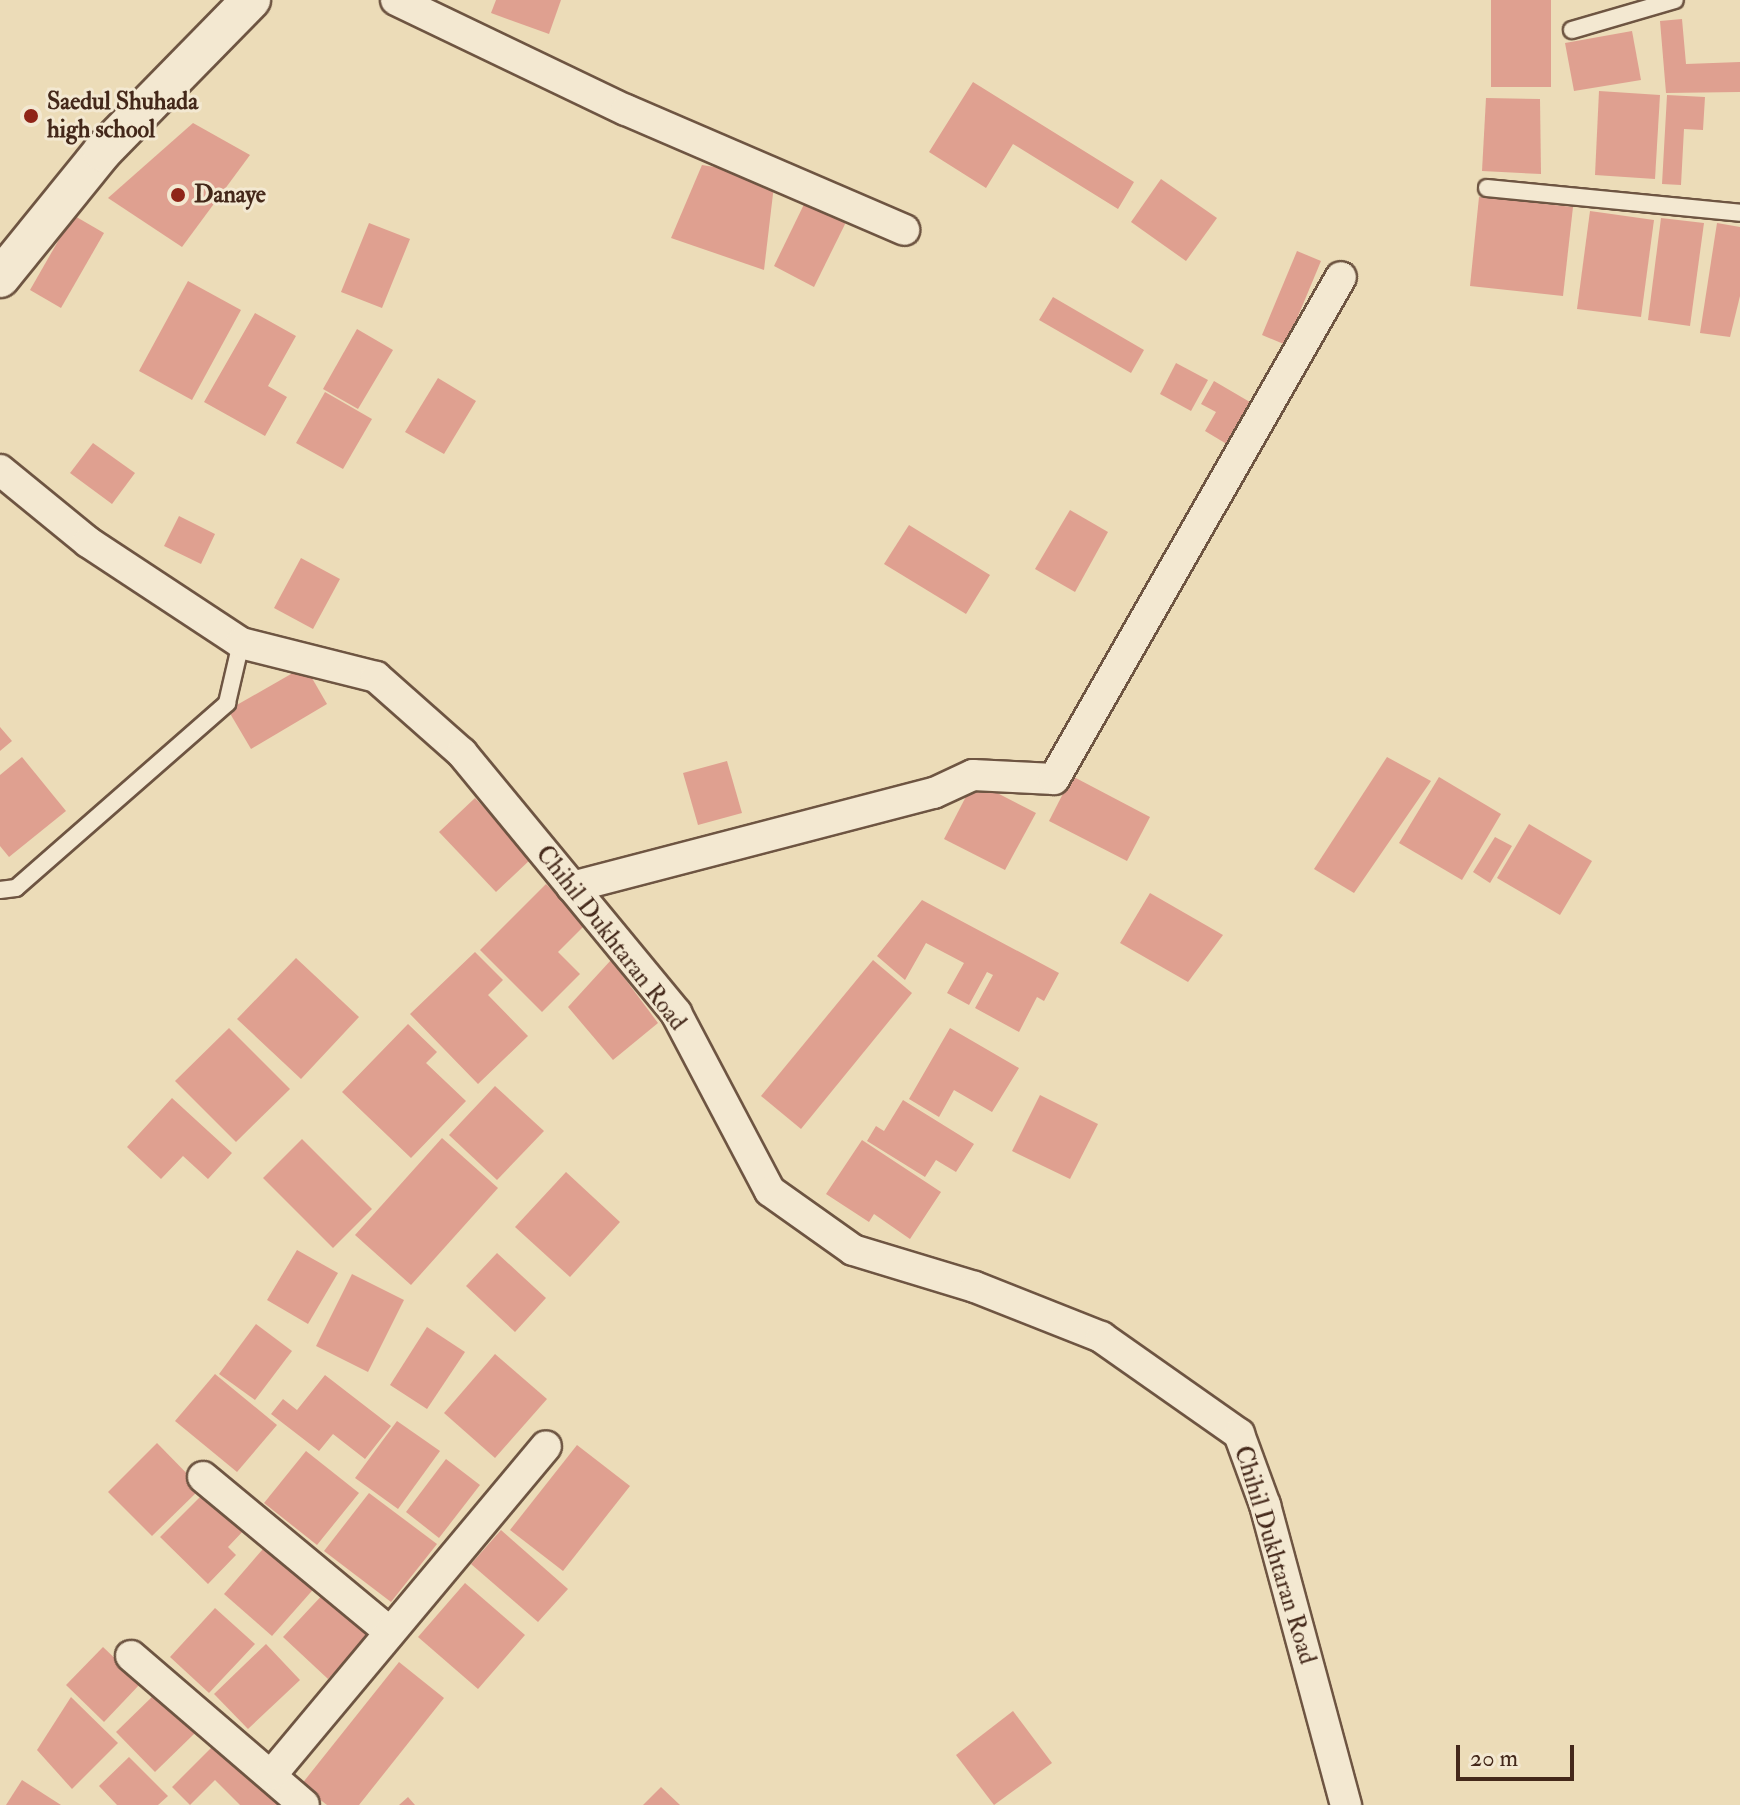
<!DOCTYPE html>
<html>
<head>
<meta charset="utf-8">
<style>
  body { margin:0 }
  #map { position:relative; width:1740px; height:1805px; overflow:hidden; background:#ecdcb8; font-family:"IM FELL Double Pica",serif }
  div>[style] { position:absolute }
  .building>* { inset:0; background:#dfa090 }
  .roads { filter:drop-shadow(2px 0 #6e5542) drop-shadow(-2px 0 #6e5542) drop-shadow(0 2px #6e5542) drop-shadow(0 -2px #6e5542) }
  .service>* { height:16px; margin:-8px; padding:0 8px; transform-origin:8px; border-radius:8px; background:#f3e8d1 }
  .minor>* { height:30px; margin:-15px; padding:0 15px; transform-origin:15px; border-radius:15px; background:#f3e8d1 }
  .tertiary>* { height:38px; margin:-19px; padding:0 19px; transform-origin:19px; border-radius:19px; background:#f3e8d1 }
  .dots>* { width:22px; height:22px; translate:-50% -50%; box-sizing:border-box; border:4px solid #f3e8d1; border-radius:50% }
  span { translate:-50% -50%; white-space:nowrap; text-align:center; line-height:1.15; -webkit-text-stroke:6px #f3e8d1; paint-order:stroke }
  .poi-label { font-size:24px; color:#44281a; font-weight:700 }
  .left { translate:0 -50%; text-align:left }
  .street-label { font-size:24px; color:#44281a }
  .scale { position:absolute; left:1456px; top:1745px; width:118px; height:36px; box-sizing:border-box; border:4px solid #44281a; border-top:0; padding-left:10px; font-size:24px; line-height:28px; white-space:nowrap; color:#44281a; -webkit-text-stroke:6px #f3e8d1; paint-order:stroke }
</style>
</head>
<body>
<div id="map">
  <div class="building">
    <div style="clip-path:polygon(496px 0,561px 0,549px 34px,491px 13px)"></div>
    <div style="clip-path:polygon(1491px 0,1551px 0,1551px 87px,1491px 87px)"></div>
    <div style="clip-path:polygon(1682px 19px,1686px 64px,1740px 62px,1740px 92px,1666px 93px,1660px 21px)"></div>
    <div style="clip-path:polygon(1632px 31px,1641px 80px,1574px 91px,1565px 43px)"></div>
    <div style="clip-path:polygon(973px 82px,1134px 182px,1118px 209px,1013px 144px,986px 188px,929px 152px)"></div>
    <div style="clip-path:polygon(1599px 91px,1660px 95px,1655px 179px,1595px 175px)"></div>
    <div style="clip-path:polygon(1667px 95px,1705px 97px,1703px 130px,1684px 129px,1681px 185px,1662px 184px)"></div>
    <div style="clip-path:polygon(1486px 98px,1540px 99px,1541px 174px,1482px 171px)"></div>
    <div style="clip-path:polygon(193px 123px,250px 155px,182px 247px,108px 198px)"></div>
    <div style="clip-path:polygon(702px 165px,775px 177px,764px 270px,671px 238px)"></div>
    <div style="clip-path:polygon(1161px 179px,1217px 218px,1186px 261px,1131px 222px)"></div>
    <div style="clip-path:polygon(810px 192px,851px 212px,814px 287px,774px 266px)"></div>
    <div style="clip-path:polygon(1479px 197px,1573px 207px,1563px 296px,1470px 286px)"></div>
    <div style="clip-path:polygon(1590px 211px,1654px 220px,1641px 317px,1577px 309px)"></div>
    <div style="clip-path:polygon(73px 215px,104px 233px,61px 308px,30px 290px)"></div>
    <div style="clip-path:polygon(1661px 218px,1704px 223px,1690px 326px,1648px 320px)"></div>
    <div style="clip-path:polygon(369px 223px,410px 239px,382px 308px,341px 292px)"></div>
    <div style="clip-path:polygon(1717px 223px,1740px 227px,1740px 296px,1730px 337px,1700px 333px)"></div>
    <div style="clip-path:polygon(1297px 251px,1321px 261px,1286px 345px,1262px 335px)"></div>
    <div style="clip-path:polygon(188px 281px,241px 310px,192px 400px,139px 371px)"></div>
    <div style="clip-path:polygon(1053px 297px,1144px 350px,1131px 373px,1039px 320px)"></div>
    <div style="clip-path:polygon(255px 313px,296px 336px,268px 386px,287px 397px,265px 436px,204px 402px)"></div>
    <div style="clip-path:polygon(357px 329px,393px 350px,358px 409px,323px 389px)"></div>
    <div style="clip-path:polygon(1176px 363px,1208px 380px,1191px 411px,1160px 394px)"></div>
    <div style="clip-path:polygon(438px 378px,476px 401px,444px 454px,405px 432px)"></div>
    <div style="clip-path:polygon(1214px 381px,1255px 405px,1230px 446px,1205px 431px,1216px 412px,1201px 404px)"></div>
    <div style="clip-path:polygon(325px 392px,372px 419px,343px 469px,296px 443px)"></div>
    <div style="clip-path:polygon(93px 443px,135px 473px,112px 504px,70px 473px)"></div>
    <div style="clip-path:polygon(1070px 510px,1108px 532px,1075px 592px,1035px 569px)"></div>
    <div style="clip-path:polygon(179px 516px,215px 534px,201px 564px,164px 546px)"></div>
    <div style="clip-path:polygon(909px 525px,990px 575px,966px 614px,884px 564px)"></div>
    <div style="clip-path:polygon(301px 558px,340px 579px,313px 629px,274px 608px)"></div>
    <div style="clip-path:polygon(305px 666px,327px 704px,251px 749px,228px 710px)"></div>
    <div style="clip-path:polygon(0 727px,12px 741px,0 751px)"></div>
    <div style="clip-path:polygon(22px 757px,66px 811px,9px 857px,0 846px,0 775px)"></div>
    <div style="clip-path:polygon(1387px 757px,1431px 781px,1354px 893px,1314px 869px)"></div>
    <div style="clip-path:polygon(727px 761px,742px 813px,698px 825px,683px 773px)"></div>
    <div style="clip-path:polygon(1072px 776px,1150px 817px,1127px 861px,1049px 821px)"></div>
    <div style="clip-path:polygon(1439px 777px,1501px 814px,1462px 880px,1399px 843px)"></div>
    <div style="clip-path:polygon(974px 781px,1036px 813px,1005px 870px,944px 839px)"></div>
    <div style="clip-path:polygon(475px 798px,532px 858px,496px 892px,439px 832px)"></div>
    <div style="clip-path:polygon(1529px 824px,1592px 861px,1560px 915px,1497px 878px)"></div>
    <div style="clip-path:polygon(1495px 837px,1512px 846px,1490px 883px,1473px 872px)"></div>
    <div style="clip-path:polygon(546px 884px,586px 924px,558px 952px,580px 974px,542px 1012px,480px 950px)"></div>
    <div style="clip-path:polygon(1150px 893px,1223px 935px,1188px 982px,1120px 943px)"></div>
    <div style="clip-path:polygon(922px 900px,1059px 973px,1044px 1001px,1037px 997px,1019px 1032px,975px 1008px,993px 975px,987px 972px,969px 1005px,947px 993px,964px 963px,926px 943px,905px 980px,877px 956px)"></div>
    <div style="clip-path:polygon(475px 952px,503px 980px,488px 995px,528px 1036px,478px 1084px,410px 1014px)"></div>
    <div style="clip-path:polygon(296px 958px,359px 1017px,301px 1079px,237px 1019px)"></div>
    <div style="clip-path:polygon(611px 960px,658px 1023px,613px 1060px,568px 1007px)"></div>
    <div style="clip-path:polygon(873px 960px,912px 993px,801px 1129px,761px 1096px)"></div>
    <div style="clip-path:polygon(408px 1024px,437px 1052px,426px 1063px,466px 1101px,411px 1158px,342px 1092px)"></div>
    <div style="clip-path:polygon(229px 1028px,290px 1089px,236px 1142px,175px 1081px)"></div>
    <div style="clip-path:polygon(950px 1028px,1019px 1068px,992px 1112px,954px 1090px,939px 1117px,909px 1099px)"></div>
    <div style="clip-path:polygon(495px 1086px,544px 1131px,497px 1180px,449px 1135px)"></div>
    <div style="clip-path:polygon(1040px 1095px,1098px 1124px,1070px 1179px,1012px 1151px)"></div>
    <div style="clip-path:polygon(172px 1098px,232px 1153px,208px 1179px,183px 1156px,161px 1179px,127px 1147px)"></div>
    <div style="clip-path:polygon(903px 1100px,974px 1144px,956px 1172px,936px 1160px,925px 1177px,867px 1141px,876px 1126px,884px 1131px)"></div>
    <div style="clip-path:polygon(442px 1138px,498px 1188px,411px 1285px,355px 1235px)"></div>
    <div style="clip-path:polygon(302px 1139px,372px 1209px,333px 1248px,263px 1178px)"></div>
    <div style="clip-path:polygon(862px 1140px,941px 1192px,910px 1239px,874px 1214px,869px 1222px,826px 1194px)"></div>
    <div style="clip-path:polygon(566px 1172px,620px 1222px,570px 1277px,515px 1227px)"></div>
    <div style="clip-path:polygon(297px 1250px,338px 1273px,308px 1324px,267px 1300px)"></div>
    <div style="clip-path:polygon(497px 1253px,546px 1298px,515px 1332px,466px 1286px)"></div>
    <div style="clip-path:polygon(352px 1274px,404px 1300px,368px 1372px,316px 1346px)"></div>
    <div style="clip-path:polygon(256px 1324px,292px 1351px,255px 1400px,219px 1374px)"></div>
    <div style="clip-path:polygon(427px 1327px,465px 1352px,427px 1409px,390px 1385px)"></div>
    <div style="clip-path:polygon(495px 1354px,547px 1399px,495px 1458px,444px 1413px)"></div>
    <div style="clip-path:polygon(215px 1374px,277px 1425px,237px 1472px,175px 1421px)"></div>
    <div style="clip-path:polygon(325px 1375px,391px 1426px,365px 1459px,333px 1434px,319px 1451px,271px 1414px,283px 1399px,297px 1410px)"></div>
    <div style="clip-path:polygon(397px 1421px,440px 1451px,398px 1509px,355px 1478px)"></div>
    <div style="clip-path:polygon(157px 1443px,201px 1488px,152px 1536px,108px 1492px)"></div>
    <div style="clip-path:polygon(577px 1445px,630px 1486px,563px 1571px,510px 1530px)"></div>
    <div style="clip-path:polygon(306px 1451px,359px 1493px,317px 1545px,264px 1503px)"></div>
    <div style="clip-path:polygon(446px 1459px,480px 1485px,439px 1538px,406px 1512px)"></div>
    <div style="clip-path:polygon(206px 1491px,245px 1529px,228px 1547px,236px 1555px,208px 1584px,160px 1537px)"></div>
    <div style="clip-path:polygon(369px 1493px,437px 1544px,391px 1602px,324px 1551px)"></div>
    <div style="clip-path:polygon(501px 1530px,568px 1589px,538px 1622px,471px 1564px)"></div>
    <div style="clip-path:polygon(269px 1542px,318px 1584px,272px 1636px,224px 1594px)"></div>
    <div style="clip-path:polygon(465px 1583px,525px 1635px,478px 1689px,418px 1637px)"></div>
    <div style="clip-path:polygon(327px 1590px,372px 1632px,328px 1679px,283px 1637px)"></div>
    <div style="clip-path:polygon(215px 1608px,255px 1644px,209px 1693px,170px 1657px)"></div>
    <div style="clip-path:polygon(266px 1644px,300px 1680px,248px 1729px,214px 1694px)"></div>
    <div style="clip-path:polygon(103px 1647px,141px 1683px,104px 1722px,66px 1685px)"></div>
    <div style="clip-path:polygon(399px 1662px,444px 1698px,359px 1805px,327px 1805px,301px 1785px)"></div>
    <div style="clip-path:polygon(156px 1693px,195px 1733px,155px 1772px,116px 1732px)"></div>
    <div style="clip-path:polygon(71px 1697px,118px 1743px,72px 1789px,37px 1750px)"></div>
    <div style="clip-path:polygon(1013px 1711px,1052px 1763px,994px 1805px,956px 1755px)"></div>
    <div style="clip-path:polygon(218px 1741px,283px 1805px,240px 1805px,215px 1780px,190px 1805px,172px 1787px)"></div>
    <div style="clip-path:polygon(129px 1757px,168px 1796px,158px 1805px,117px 1805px,99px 1786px)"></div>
    <div style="clip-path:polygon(22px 1780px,61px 1805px,6px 1805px)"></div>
    <div style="clip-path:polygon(661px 1787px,680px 1805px,643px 1805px)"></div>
    <div style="clip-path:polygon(408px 1797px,415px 1805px,399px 1805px)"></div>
  </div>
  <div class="roads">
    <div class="service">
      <div style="left:1572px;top:30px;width:107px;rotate:-16.2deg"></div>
      <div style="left:1487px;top:188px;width:254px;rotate:5.6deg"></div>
      <div style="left:0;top:890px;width:16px;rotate:-7deg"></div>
      <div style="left:16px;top:888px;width:281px;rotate:-41.2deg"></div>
      <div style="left:227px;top:703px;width:62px;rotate:-76.9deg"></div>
    </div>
    <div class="minor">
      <div style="left:396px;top:0;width:255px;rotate:25.6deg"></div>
      <div style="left:626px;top:110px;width:303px;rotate:23.3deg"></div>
      <div style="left:0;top:470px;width:114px;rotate:39.3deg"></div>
      <div style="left:88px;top:542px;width:183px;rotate:33.4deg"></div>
      <div style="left:241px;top:643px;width:139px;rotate:14.1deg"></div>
      <div style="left:376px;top:677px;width:115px;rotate:41.5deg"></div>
      <div style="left:462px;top:753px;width:337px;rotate:50.5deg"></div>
      <div style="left:676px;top:1013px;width:201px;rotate:62.2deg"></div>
      <div style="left:770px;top:1191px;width:102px;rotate:35.4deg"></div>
      <div style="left:853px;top:1250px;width:127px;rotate:16.9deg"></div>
      <div style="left:975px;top:1287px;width:136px;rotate:21.6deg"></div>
      <div style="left:1101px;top:1337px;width:169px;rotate:35.1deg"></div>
      <div style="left:1239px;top:1434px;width:76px;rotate:69.9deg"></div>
      <div style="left:1265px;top:1505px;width:311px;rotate:74.9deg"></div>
      <div style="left:572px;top:887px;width:374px;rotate:-14.6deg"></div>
      <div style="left:934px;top:793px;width:43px;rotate:-24.8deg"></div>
      <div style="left:973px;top:775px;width:81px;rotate:2.8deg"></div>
      <div style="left:1054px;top:779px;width:578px;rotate:-60.24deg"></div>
      <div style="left:203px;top:1477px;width:243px;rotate:39.7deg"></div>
      <div style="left:131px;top:1656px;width:228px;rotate:40.7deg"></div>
      <div style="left:272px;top:1774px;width:427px;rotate:-50.1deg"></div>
    </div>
    <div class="tertiary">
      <div style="left:0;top:278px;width:162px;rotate:-51deg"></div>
      <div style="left:102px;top:152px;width:213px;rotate:-45.6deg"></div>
    </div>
  </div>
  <div class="dots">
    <div style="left:31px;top:116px;background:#8f2418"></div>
    <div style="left:178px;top:195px;background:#8f2418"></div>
  </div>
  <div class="poi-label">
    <span class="left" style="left:47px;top:116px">Saedul Shuhada<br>high school</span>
    <span class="left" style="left:194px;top:195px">Danaye</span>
  </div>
  <div class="street-label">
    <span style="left:611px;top:938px;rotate:52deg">Chihil Dukhtaran Road</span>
    <span style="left:1275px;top:1555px;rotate:73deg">Chihil Dukhtaran Road</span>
  </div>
  <div class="scale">20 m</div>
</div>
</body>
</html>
